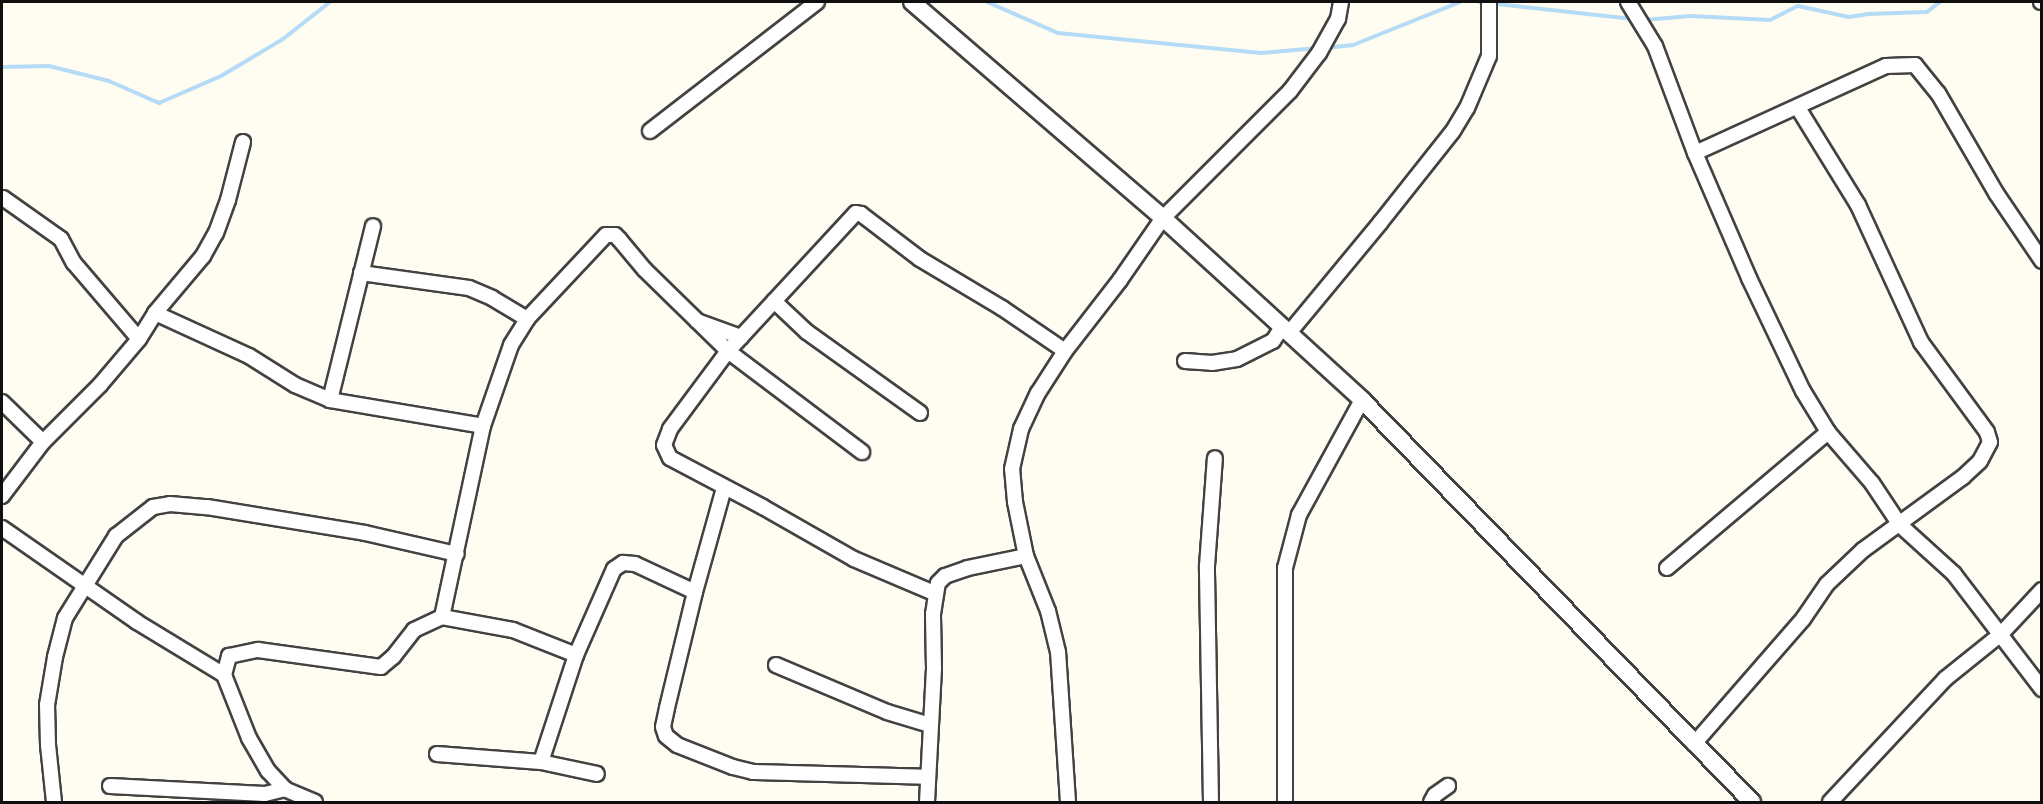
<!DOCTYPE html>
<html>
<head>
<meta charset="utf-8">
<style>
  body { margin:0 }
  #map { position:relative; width:2043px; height:804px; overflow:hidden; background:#fffdf1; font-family:Merriweather,serif }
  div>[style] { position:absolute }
  .stream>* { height:4px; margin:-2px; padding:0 2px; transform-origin:2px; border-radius:2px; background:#b6dbf6 }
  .roads { filter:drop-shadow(2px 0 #424242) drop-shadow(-2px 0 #424242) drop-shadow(0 2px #424242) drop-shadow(0 -2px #424242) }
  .minor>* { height:14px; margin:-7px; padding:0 7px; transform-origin:7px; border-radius:7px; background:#fff }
  .tertiary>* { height:16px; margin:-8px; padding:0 8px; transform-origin:8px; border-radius:8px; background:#fff }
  span { translate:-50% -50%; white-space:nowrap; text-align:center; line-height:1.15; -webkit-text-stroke:6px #fff; paint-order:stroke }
  .frame { position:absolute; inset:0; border:3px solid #0f0f0f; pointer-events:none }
</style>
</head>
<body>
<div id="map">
  <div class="stream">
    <div style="left:987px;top:2px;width:77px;rotate:23.6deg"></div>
    <div style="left:1058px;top:33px;width:204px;rotate:5.6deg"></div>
    <div style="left:1261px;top:53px;width:57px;rotate:-5deg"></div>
    <div style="left:1479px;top:2px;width:155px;rotate:6.3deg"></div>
    <div style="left:1644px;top:20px;width:47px;rotate:-4.9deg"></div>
    <div style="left:1691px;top:16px;width:79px;rotate:2.9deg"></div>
    <div style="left:1770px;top:20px;width:31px;rotate:-27deg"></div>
    <div style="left:1798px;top:6px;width:52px;rotate:12.2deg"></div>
    <div style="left:1849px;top:17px;width:18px;rotate:-9deg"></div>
    <div style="left:1867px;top:14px;width:60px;rotate:-1.9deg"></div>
    <div style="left:1927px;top:12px;width:16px;rotate:-38deg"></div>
    <div style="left:1325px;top:48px;width:28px;rotate:-6deg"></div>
    <div style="left:1353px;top:45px;width:115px;rotate:-21.9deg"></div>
    <div style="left:2px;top:67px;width:47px;rotate:-1.2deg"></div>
    <div style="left:49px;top:66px;width:62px;rotate:14deg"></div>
    <div style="left:109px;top:81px;width:55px;rotate:23.7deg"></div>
    <div style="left:159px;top:103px;width:68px;rotate:-23.5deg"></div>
    <div style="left:221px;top:76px;width:72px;rotate:-30.8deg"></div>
    <div style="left:283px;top:39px;width:60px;rotate:-38.2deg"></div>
  </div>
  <div class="roads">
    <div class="minor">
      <div style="left:1628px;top:2px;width:52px;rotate:58.5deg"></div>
      <div style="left:1655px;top:46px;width:114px;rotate:69.5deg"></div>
      <div style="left:1695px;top:153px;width:136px;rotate:66.6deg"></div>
      <div style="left:1749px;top:278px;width:125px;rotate:64.5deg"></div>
      <div style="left:1803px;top:391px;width:48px;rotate:58.6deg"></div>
      <div style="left:1828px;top:432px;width:67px;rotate:49.2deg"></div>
      <div style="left:1872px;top:483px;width:50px;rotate:56.3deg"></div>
      <div style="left:1900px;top:525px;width:73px;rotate:42.2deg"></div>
      <div style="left:1954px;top:574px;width:145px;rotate:52.6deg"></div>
      <div style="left:2041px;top:2px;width:1px"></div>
      <div style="left:650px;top:131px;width:211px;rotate:-37.7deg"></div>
      <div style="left:1695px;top:153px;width:210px;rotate:-24.5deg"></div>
      <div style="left:1886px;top:66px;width:29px;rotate:-2deg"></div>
      <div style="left:1915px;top:65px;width:36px;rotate:51deg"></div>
      <div style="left:1938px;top:93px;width:116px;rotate:59.9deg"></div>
      <div style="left:1996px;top:193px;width:82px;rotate:55.9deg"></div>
      <div style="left:3px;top:198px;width:71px;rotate:35.3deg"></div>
      <div style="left:61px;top:239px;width:27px;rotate:62deg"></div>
      <div style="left:74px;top:263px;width:100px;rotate:49.5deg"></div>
      <div style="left:361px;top:273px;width:109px;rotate:7.9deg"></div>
      <div style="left:469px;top:288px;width:25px;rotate:23deg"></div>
      <div style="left:492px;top:298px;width:41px;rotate:31deg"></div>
      <div style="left:774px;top:301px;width:45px;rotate:43.2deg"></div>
      <div style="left:807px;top:332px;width:139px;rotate:35.6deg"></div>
      <div style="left:155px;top:313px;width:103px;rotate:24.6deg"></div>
      <div style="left:249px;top:356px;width:54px;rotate:32.2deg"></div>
      <div style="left:295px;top:385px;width:38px;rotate:23deg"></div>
      <div style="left:330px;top:400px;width:155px;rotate:9.6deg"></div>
      <div style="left:697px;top:321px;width:47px;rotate:20deg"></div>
      <div style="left:1289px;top:333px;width:143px;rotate:-50.4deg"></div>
      <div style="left:1380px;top:223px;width:117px;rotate:-51.6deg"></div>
      <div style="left:1453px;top:131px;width:27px;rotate:-59deg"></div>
      <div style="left:1467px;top:108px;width:56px;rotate:-67.1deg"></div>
      <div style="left:1489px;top:56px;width:54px;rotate:-90deg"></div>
      <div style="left:1185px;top:361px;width:27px;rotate:4deg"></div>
      <div style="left:1212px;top:363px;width:25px;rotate:-9deg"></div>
      <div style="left:1237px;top:359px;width:40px;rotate:-26.6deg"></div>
      <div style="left:1273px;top:341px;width:17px;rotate:-57deg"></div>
      <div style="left:330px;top:400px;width:179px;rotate:-76.1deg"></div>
      <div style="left:2px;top:402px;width:57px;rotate:44.3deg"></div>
      <div style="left:724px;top:488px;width:108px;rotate:105.6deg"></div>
      <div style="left:695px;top:592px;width:119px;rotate:103.6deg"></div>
      <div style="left:667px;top:708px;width:19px;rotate:102deg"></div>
      <div style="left:663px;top:727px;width:9px;rotate:72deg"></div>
      <div style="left:666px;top:736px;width:14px;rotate:39deg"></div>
      <div style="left:677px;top:745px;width:60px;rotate:21.4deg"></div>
      <div style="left:733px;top:767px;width:21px;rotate:14deg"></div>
      <div style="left:753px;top:772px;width:174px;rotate:1.6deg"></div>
      <div style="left:2px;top:496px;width:68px;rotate:-52.8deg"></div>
      <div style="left:43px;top:442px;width:81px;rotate:-45deg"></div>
      <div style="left:100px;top:385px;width:60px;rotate:-49.7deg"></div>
      <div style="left:139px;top:339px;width:31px;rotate:-58deg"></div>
      <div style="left:155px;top:313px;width:75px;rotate:-49.9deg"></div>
      <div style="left:203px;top:256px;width:26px;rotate:-61deg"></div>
      <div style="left:216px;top:233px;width:35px;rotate:-70deg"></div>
      <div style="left:228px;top:200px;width:60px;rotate:-75.5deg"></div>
      <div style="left:2px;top:528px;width:165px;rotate:34.8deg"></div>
      <div style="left:137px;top:622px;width:102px;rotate:31.3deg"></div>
      <div style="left:1667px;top:568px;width:211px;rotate:-40.2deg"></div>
      <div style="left:934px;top:593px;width:87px;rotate:-157deg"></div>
      <div style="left:854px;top:559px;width:105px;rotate:-150.3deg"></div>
      <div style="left:763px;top:507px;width:105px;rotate:-152.2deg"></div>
      <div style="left:670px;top:458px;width:14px;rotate:-115deg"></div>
      <div style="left:664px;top:445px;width:17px;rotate:-69deg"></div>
      <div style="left:670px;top:429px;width:97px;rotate:-53.4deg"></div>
      <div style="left:728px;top:351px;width:188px;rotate:-47.2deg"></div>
      <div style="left:856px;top:213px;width:5px;rotate:11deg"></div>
      <div style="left:861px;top:214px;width:74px;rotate:37.3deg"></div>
      <div style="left:920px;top:259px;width:96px;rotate:30.9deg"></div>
      <div style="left:1002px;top:308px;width:76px;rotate:34.3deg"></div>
      <div style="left:442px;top:617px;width:195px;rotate:-77.9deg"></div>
      <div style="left:483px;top:426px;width:86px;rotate:-70.9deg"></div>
      <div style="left:511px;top:345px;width:31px;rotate:-58deg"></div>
      <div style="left:527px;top:319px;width:115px;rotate:-46.8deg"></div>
      <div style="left:606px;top:235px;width:9px"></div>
      <div style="left:615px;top:235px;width:6px;rotate:45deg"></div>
      <div style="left:619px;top:239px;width:40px;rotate:50deg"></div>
      <div style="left:645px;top:270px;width:116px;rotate:44.3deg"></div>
      <div style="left:728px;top:351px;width:168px;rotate:37deg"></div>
      <div style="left:776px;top:665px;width:121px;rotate:22.9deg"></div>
      <div style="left:887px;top:712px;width:45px;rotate:16.8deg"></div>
      <div style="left:1694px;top:744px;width:166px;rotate:-48.9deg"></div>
      <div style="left:1803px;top:619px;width:42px;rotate:-55.6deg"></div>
      <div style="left:1827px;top:584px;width:50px;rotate:-43.4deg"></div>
      <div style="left:1863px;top:550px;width:124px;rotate:-36.1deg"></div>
      <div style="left:1963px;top:477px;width:23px;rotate:-43deg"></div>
      <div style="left:1980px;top:461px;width:21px;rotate:-62deg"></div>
      <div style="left:1990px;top:442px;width:10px;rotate:-107deg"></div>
      <div style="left:1987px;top:432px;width:112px;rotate:-126.3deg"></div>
      <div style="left:1921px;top:342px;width:151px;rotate:-114.7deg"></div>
      <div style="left:1858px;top:205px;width:114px;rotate:-121.7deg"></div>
      <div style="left:437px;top:754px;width:104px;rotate:4.4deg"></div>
      <div style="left:541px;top:762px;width:57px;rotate:12.1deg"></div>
      <div style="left:541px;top:762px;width:113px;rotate:-71.9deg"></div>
      <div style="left:576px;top:655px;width:94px;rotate:-66.2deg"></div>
      <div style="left:614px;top:569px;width:11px;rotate:-34deg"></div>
      <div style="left:623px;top:563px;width:12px;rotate:5deg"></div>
      <div style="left:635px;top:564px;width:66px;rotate:25deg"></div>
      <div style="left:110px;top:786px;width:155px;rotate:3deg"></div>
      <div style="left:265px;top:794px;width:21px;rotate:-14deg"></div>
      <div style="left:54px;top:802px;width:57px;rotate:-96deg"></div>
      <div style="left:48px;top:745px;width:40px;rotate:-91.4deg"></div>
      <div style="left:47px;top:705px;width:49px;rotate:-80.5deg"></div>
      <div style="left:55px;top:657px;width:40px;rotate:-75.6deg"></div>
      <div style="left:65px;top:618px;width:97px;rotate:-58.1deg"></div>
      <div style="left:116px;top:536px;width:47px;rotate:-38.1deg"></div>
      <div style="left:153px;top:507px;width:17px;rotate:-10deg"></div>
      <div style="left:170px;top:504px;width:37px;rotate:5deg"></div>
      <div style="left:207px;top:507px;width:160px;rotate:9.3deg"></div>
      <div style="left:365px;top:533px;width:94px;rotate:12.9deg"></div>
      <div style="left:315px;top:802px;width:33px;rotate:-157deg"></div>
      <div style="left:285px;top:789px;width:25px;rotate:-133deg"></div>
      <div style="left:268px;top:771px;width:38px;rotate:-120deg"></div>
      <div style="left:249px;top:738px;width:68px;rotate:-111.6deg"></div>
      <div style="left:224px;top:675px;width:20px;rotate:-75deg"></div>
      <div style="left:229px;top:656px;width:30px;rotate:-12deg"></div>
      <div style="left:258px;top:650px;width:124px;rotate:7.9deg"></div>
      <div style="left:381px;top:667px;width:16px;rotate:-40deg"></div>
      <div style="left:393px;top:657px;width:34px;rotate:-52deg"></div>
      <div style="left:414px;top:630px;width:31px;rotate:-25deg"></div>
      <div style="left:442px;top:617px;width:72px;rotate:10.4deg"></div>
      <div style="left:513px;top:630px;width:68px;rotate:21.6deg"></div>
      <div style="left:927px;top:802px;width:134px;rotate:-87deg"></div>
      <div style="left:934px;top:668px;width:54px;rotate:-91.1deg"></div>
      <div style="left:933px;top:614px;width:31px;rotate:-81deg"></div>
      <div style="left:938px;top:583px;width:10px;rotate:-45deg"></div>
      <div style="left:945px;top:576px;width:24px;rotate:-19deg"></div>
      <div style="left:968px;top:568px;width:59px;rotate:-11.7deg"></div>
      <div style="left:1068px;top:802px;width:150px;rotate:-93.8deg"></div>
      <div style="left:1058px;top:652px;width:42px;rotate:-103.7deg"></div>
      <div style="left:1048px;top:611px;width:59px;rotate:-111.8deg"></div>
      <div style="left:1026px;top:556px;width:55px;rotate:-101.5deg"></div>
      <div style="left:1015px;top:502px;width:33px;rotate:-95deg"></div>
      <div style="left:1012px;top:469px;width:41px;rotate:-77.3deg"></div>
      <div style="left:1021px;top:429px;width:40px;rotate:-65deg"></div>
      <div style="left:1038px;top:393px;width:50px;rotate:-57.3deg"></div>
      <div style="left:1065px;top:351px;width:90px;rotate:-52.2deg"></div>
      <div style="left:1120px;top:280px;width:75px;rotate:-55.3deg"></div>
      <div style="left:1163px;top:218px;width:180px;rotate:-45deg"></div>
      <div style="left:1290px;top:91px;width:48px;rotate:-52.7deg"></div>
      <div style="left:1319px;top:53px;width:39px;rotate:-61deg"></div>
      <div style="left:1338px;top:19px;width:17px;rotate:-80deg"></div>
      <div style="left:1211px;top:802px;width:236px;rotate:-91deg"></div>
      <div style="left:1207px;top:566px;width:108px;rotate:-85.8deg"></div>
      <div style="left:1285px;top:802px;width:234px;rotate:-90deg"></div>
      <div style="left:1285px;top:568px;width:55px;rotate:-75.2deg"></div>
      <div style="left:1299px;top:515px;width:131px;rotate:-61.3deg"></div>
      <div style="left:1431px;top:802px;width:8px;rotate:-60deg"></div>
      <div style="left:1435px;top:795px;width:16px;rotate:-35deg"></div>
      <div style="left:1830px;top:802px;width:168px;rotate:-46.9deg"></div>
      <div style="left:1945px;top:679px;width:72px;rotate:-38.8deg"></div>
      <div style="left:2001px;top:634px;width:60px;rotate:-47deg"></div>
    </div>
    <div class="tertiary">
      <div style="left:912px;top:2px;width:331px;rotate:40.7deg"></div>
      <div style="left:1163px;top:218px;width:270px;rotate:42.4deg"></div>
      <div style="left:1362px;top:400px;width:560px;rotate:45.87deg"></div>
    </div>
  </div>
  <div class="frame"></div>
</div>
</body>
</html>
